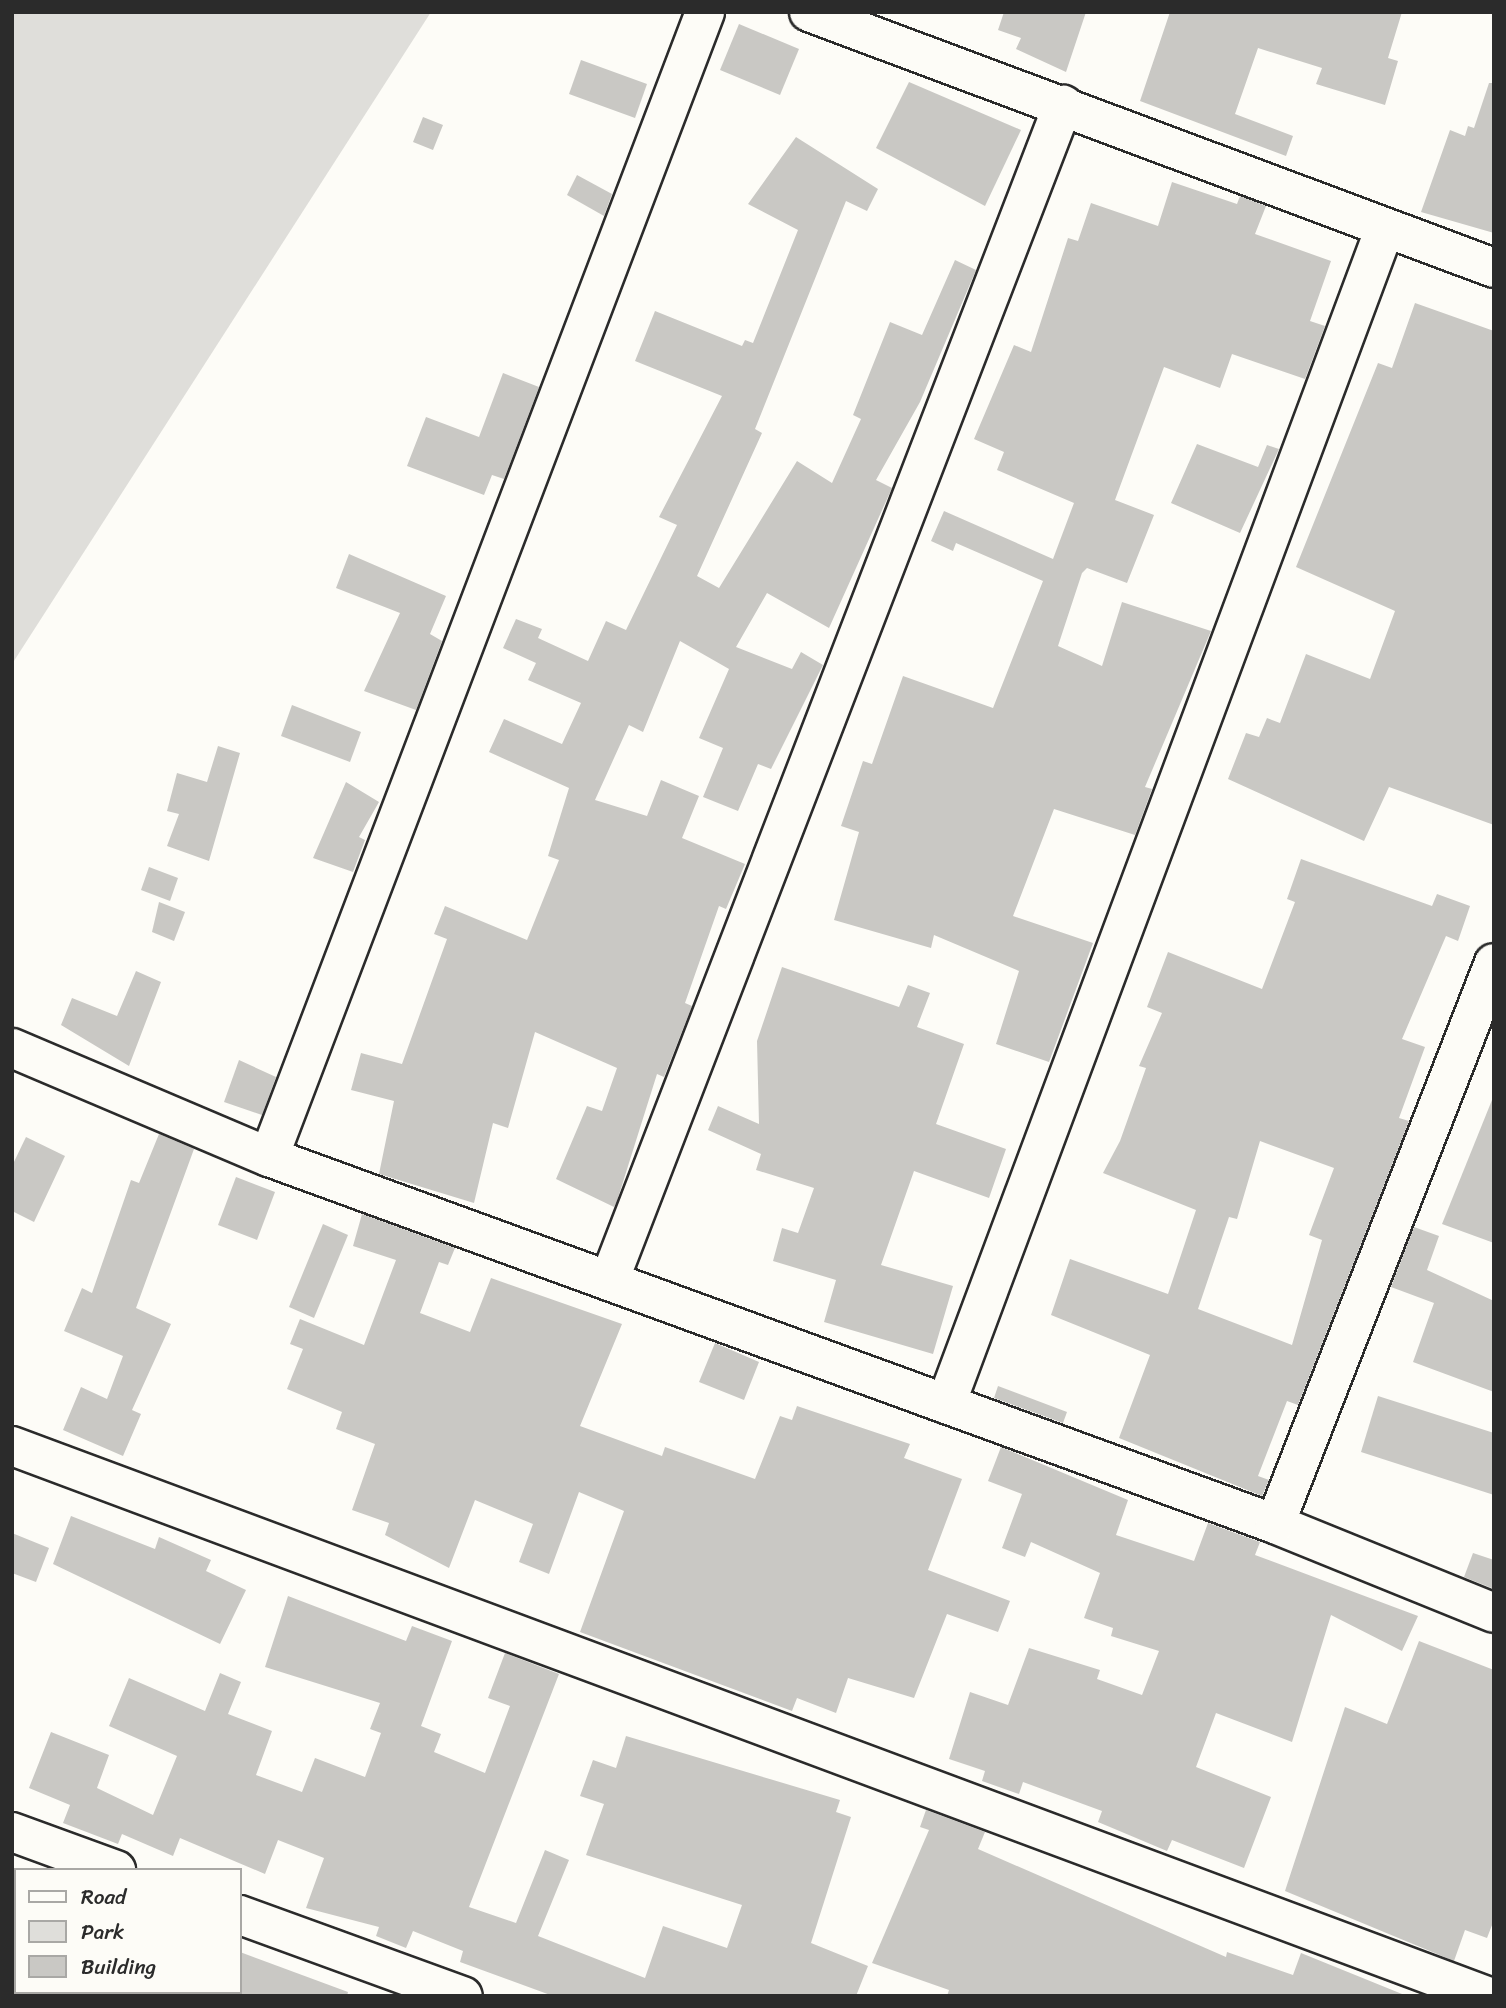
<!DOCTYPE html>
<html>
<head>
<meta charset="utf-8">
<style>
  body { margin:0 }
  #map { position:relative; width:1506px; height:2008px; overflow:hidden; background:#fdfcf7; font-family:Sriracha,sans-serif }
  div>[style] { position:absolute }
  .green>* { inset:0; background:#dfdeda }
  .building>* { inset:0; background:#c9c8c4 }
  .roads { filter:drop-shadow(2px 0 #2b2b2b) drop-shadow(-2px 0 #2b2b2b) drop-shadow(0 2px #2b2b2b) drop-shadow(0 -2px #2b2b2b) }
  .minor>* { height:38px; margin:-19px; padding:0 19px; transform-origin:19px; border-radius:19px; background:#fdfcf7 }
  span { translate:-50% -50%; white-space:nowrap; text-align:center; line-height:1.15; -webkit-text-stroke:6px #fdfcf7; paint-order:stroke }
  .frame { position:absolute; inset:0; border:14px solid #2b2b2b; pointer-events:none }
  .legend { position:absolute; left:14px; top:1868px; width:228px; height:126px; box-sizing:border-box; background:#fdfcf7; border:2px solid #a9a8a5; margin:0; padding:9px 12px; list-style:none; font-size:21px; color:#2b2b2b }
  .legend li { display:flex; align-items:center; gap:14px; height:35px }
  .legend b { width:35px; border:2px solid #a9a8a5 }
</style>
</head>
<body>
<div id="map">
  <div class="green">
    <div style="clip-path:polygon(12px 12px,431px 12px,12px 664px)"></div>
  </div>
  <div class="building">
    <div style="clip-path:polygon(1004px 12px,1086px 12px,1066px 72px,1016px 49px,1021px 38px,998px 30px)"></div>
    <div style="clip-path:polygon(1170px 12px,1402px 12px,1388px 58px,1398px 61px,1385px 105px,1316px 84px,1322px 68px,1258px 48px,1235px 114px,1293px 136px,1286px 156px,1140px 101px)"></div>
    <div style="clip-path:polygon(739px 24px,799px 49px,780px 95px,720px 70px)"></div>
    <div style="clip-path:polygon(581px 60px,647px 84px,635px 118px,569px 94px)"></div>
    <div style="clip-path:polygon(909px 82px,1021px 130px,985px 206px,876px 148px)"></div>
    <div style="clip-path:polygon(1489px 83px,1494px 83px,1494px 233px,1421px 212px,1450px 130px,1465px 136px,1468px 126px,1474px 128px)"></div>
    <div style="clip-path:polygon(423px 117px,443px 125px,433px 150px,413px 142px)"></div>
    <div style="clip-path:polygon(796px 137px,878px 189px,867px 211px,846px 201px,755px 429px,762px 433px,697px 576px,719px 588px,797px 461px,832px 483px,861px 419px,853px 415px,890px 322px,922px 335px,955px 260px,976px 270px,920px 402px,876px 480px,892px 488px,829px 628px,767px 593px,736px 647px,792px 669px,801px 652px,823px 665px,771px 769px,758px 764px,738px 811px,703px 797px,723px 748px,699px 738px,729px 669px,680px 641px,643px 732px,629px 725px,595px 800px,647px 816px,661px 780px,699px 796px,682px 838px,745px 864px,726px 909px,719px 906px,685px 1003px,692px 1006px,664px 1077px,657px 1074px,617px 1201px,614px 1207px,556px 1179px,587px 1106px,602px 1111px,617px 1068px,535px 1032px,508px 1128px,493px 1123px,474px 1203px,379px 1174px,394px 1101px,351px 1090px,361px 1053px,402px 1064px,447px 939px,434px 934px,445px 906px,527px 940px,559px 860px,548px 856px,569px 788px,489px 752px,504px 719px,562px 744px,581px 703px,528px 680px,536px 663px,503px 648px,516px 619px,542px 629px,538px 638px,588px 661px,606px 621px,626px 630px,677px 525px,659px 517px,722px 396px,635px 361px,655px 311px,742px 346px,745px 340px,753px 343px,798px 230px,748px 204px)"></div>
    <div style="clip-path:polygon(577px 175px,612px 194px,604px 216px,567px 195px)"></div>
    <div style="clip-path:polygon(1172px 182px,1237px 204px,1240px 196px,1266px 206px,1255px 234px,1331px 261px,1310px 321px,1325px 326px,1305px 379px,1232px 354px,1220px 388px,1164px 367px,1115px 500px,1154px 515px,1127px 583px,1087px 568px,1082px 573px,1058px 646px,1102px 666px,1122px 602px,1211px 631px,1145px 787px,1152px 789px,1135px 835px,1054px 809px,1013px 916px,1093px 943px,1049px 1062px,996px 1044px,1019px 971px,934px 935px,931px 948px,834px 920px,859px 832px,841px 826px,863px 761px,872px 764px,903px 676px,993px 708px,1043px 581px,956px 543px,953px 551px,931px 541px,944px 511px,1053px 559px,1074px 503px,997px 470px,1004px 452px,974px 439px,1014px 345px,1031px 352px,1068px 238px,1078px 241px,1091px 203px,1158px 226px)"></div>
    <div style="clip-path:polygon(1415px 303px,1494px 331px,1494px 825px,1389px 787px,1364px 841px,1228px 779px,1246px 733px,1259px 737px,1267px 718px,1280px 723px,1306px 654px,1370px 679px,1395px 611px,1296px 567px,1378px 363px,1392px 368px)"></div>
    <div style="clip-path:polygon(503px 373px,539px 387px,504px 479px,492px 475px,484px 495px,407px 466px,426px 417px,479px 437px)"></div>
    <div style="clip-path:polygon(1197px 444px,1258px 467px,1267px 445px,1279px 449px,1240px 533px,1171px 503px)"></div>
    <div style="clip-path:polygon(349px 554px,446px 596px,430px 634px,442px 641px,416px 710px,364px 691px,400px 613px,336px 588px)"></div>
    <div style="clip-path:polygon(292px 705px,361px 732px,350px 762px,281px 736px)"></div>
    <div style="clip-path:polygon(218px 746px,240px 753px,209px 861px,167px 846px,179px 814px,167px 811px,177px 773px,207px 782px)"></div>
    <div style="clip-path:polygon(346px 782px,379px 802px,359px 837px,365px 840px,353px 872px,313px 858px)"></div>
    <div style="clip-path:polygon(evenodd,1301px 859px,1432px 906px,1437px 894px,1470px 906px,1458px 941px,1446px 936px,1402px 1039px,1425px 1047px,1399px 1118px,1409px 1121px,1298px 1405px,1287px 1401px,1258px 1476px,1269px 1480px,1262px 1496px,1119px 1438px,1150px 1355px,1051px 1315px,1070px 1259px,1168px 1294px,1196px 1210px,1103px 1173px,1120px 1141px,1146px 1068px,1139px 1066px,1162px 1013px,1147px 1007px,1168px 952px,1262px 989px,1295px 902px,1287px 899px,1301px 859px,1260px 1141px,1334px 1168px,1309px 1235px,1322px 1240px,1292px 1345px,1198px 1309px,1229px 1217px,1237px 1219px,1260px 1141px)"></div>
    <div style="clip-path:polygon(149px 867px,178px 878px,170px 901px,141px 890px)"></div>
    <div style="clip-path:polygon(159px 902px,185px 912px,174px 941px,152px 932px)"></div>
    <div style="clip-path:polygon(782px 967px,899px 1007px,908px 985px,930px 993px,917px 1027px,964px 1044px,936px 1124px,1006px 1149px,989px 1198px,914px 1171px,881px 1265px,953px 1286px,933px 1354px,824px 1322px,836px 1280px,773px 1261px,782px 1228px,798px 1233px,814px 1188px,756px 1170px,761px 1154px,708px 1130px,718px 1106px,759px 1124px,757px 1041px)"></div>
    <div style="clip-path:polygon(136px 971px,161px 982px,129px 1066px,61px 1025px,72px 998px,117px 1016px)"></div>
    <div style="clip-path:polygon(239px 1060px,276px 1077px,262px 1115px,224px 1102px)"></div>
    <div style="clip-path:polygon(1494px 1095px,1494px 1243px,1442px 1224px)"></div>
    <div style="clip-path:polygon(159px 1134px,194px 1149px,136px 1308px,171px 1324px,132px 1410px,141px 1414px,123px 1456px,63px 1430px,81px 1387px,107px 1399px,123px 1356px,64px 1331px,82px 1288px,92px 1293px,131px 1180px,139px 1183px)"></div>
    <div style="clip-path:polygon(26px 1137px,65px 1156px,34px 1222px,12px 1211px,12px 1166px)"></div>
    <div style="clip-path:polygon(236px 1177px,275px 1192px,257px 1240px,218px 1225px)"></div>
    <div style="clip-path:polygon(362px 1214px,455px 1248px,448px 1265px,439px 1262px,420px 1313px,470px 1332px,491px 1278px,622px 1324px,580px 1426px,662px 1456px,665px 1447px,755px 1479px,780px 1416px,792px 1420px,797px 1406px,910px 1444px,904px 1458px,962px 1479px,928px 1570px,1010px 1601px,998px 1632px,947px 1614px,914px 1698px,848px 1678px,836px 1713px,797px 1698px,792px 1711px,580px 1632px,624px 1511px,579px 1492px,549px 1574px,519px 1562px,533px 1524px,475px 1500px,449px 1568px,385px 1535px,389px 1523px,352px 1510px,375px 1444px,336px 1429px,342px 1412px,287px 1389px,303px 1349px,290px 1344px,300px 1319px,364px 1345px,396px 1260px,353px 1246px)"></div>
    <div style="clip-path:polygon(323px 1224px,348px 1235px,314px 1318px,289px 1307px)"></div>
    <div style="clip-path:polygon(1414px 1227px,1439px 1236px,1427px 1270px,1494px 1301px,1494px 1392px,1413px 1362px,1434px 1303px,1391px 1287px)"></div>
    <div style="clip-path:polygon(715px 1343px,759px 1362px,744px 1400px,699px 1382px)"></div>
    <div style="clip-path:polygon(998px 1386px,1067px 1412px,1063px 1423px,994px 1398px)"></div>
    <div style="clip-path:polygon(1378px 1396px,1494px 1433px,1494px 1495px,1361px 1452px)"></div>
    <div style="clip-path:polygon(1001px 1447px,1128px 1500px,1116px 1535px,1194px 1561px,1208px 1523px,1260px 1542px,1255px 1555px,1418px 1616px,1402px 1651px,1331px 1615px,1292px 1742px,1216px 1713px,1196px 1767px,1271px 1797px,1244px 1868px,1172px 1840px,1167px 1851px,1098px 1822px,1102px 1811px,1023px 1782px,1019px 1794px,982px 1781px,985px 1771px,949px 1759px,970px 1692px,1008px 1705px,1029px 1648px,1100px 1670px,1097px 1679px,1142px 1695px,1159px 1651px,1111px 1636px,1113px 1628px,1084px 1618px,1100px 1573px,1031px 1542px,1025px 1557px,1002px 1548px,1022px 1494px,988px 1481px)"></div>
    <div style="clip-path:polygon(71px 1516px,155px 1549px,159px 1537px,211px 1560px,206px 1571px,246px 1590px,220px 1644px,53px 1564px)"></div>
    <div style="clip-path:polygon(12px 1533px,49px 1548px,36px 1582px,12px 1573px)"></div>
    <div style="clip-path:polygon(1473px 1553px,1494px 1560px,1494px 1589px,1464px 1577px)"></div>
    <div style="clip-path:polygon(288px 1596px,406px 1641px,412px 1626px,452px 1641px,421px 1726px,441px 1734px,434px 1752px,485px 1773px,510px 1706px,488px 1698px,505px 1653px,559px 1674px,469px 1907px,516px 1923px,545px 1850px,569px 1860px,538px 1936px,645px 1978px,663px 1926px,727px 1948px,742px 1905px,586px 1855px,604px 1804px,580px 1796px,593px 1760px,616px 1768px,626px 1736px,840px 1800px,836px 1812px,851px 1817px,811px 1943px,868px 1966px,856px 1996px,553px 1996px,460px 1962px,463px 1951px,413px 1931px,406px 1948px,376px 1936px,379px 1927px,306px 1908px,324px 1858px,278px 1840px,265px 1874px,180px 1838px,173px 1856px,122px 1834px,118px 1844px,63px 1823px,70px 1805px,29px 1788px,51px 1732px,109px 1755px,97px 1788px,153px 1815px,177px 1756px,109px 1726px,129px 1678px,205px 1711px,220px 1673px,241px 1682px,228px 1714px,272px 1731px,256px 1775px,302px 1792px,315px 1758px,365px 1777px,381px 1733px,370px 1729px,380px 1703px,265px 1667px)"></div>
    <div style="clip-path:polygon(1419px 1641px,1494px 1670px,1494px 1920px,1487px 1938px,1465px 1930px,1454px 1961px,1285px 1891px,1345px 1707px,1387px 1724px)"></div>
    <div style="clip-path:polygon(926px 1810px,985px 1832px,978px 1849px,1226px 1957px,1227px 1952px,1293px 1975px,1301px 1953px,1407px 1996px,947px 1996px,949px 1990px,872px 1963px,929px 1830px,920px 1827px)"></div>
    <div style="clip-path:polygon(240px 1952px,348px 1992px,347px 1996px,240px 1996px)"></div>
  </div>
  <div class="roads">
    <div class="minor">
      <div style="left:809px;top:12px;width:731px;rotate:20.49deg"></div>
      <div style="left:12px;top:1048px;width:279px;rotate:23deg"></div>
      <div style="left:269px;top:1157px;width:1071px;rotate:20.04deg"></div>
      <div style="left:1275px;top:1524px;width:236px;rotate:22.1deg"></div>
      <div style="left:269px;top:1157px;width:1225px;rotate:-69.15deg"></div>
      <div style="left:609px;top:1281px;width:1261px;rotate:-68.89deg"></div>
      <div style="left:946px;top:1404px;width:1255px;rotate:-69.53deg"></div>
      <div style="left:12px;top:1446px;width:1574px;rotate:20.45deg"></div>
      <div style="left:1275px;top:1524px;width:602px;rotate:-68.68deg"></div>
      <div style="left:12px;top:1832px;width:111px;rotate:20.1deg"></div>
      <div style="left:240px;top:1915px;width:237px;rotate:20deg"></div>
    </div>
  </div>
  <div class="frame"></div>
  <ul class="legend">
  <li><b style="height:9px;background:#fdfcf7"></b>Road</li>
  <li><b style="height:19px;background:#dfdeda"></b>Park</li>
  <li><b style="height:19px;background:#c9c8c4"></b>Building</li>
  </ul>
</div>
</body>
</html>
